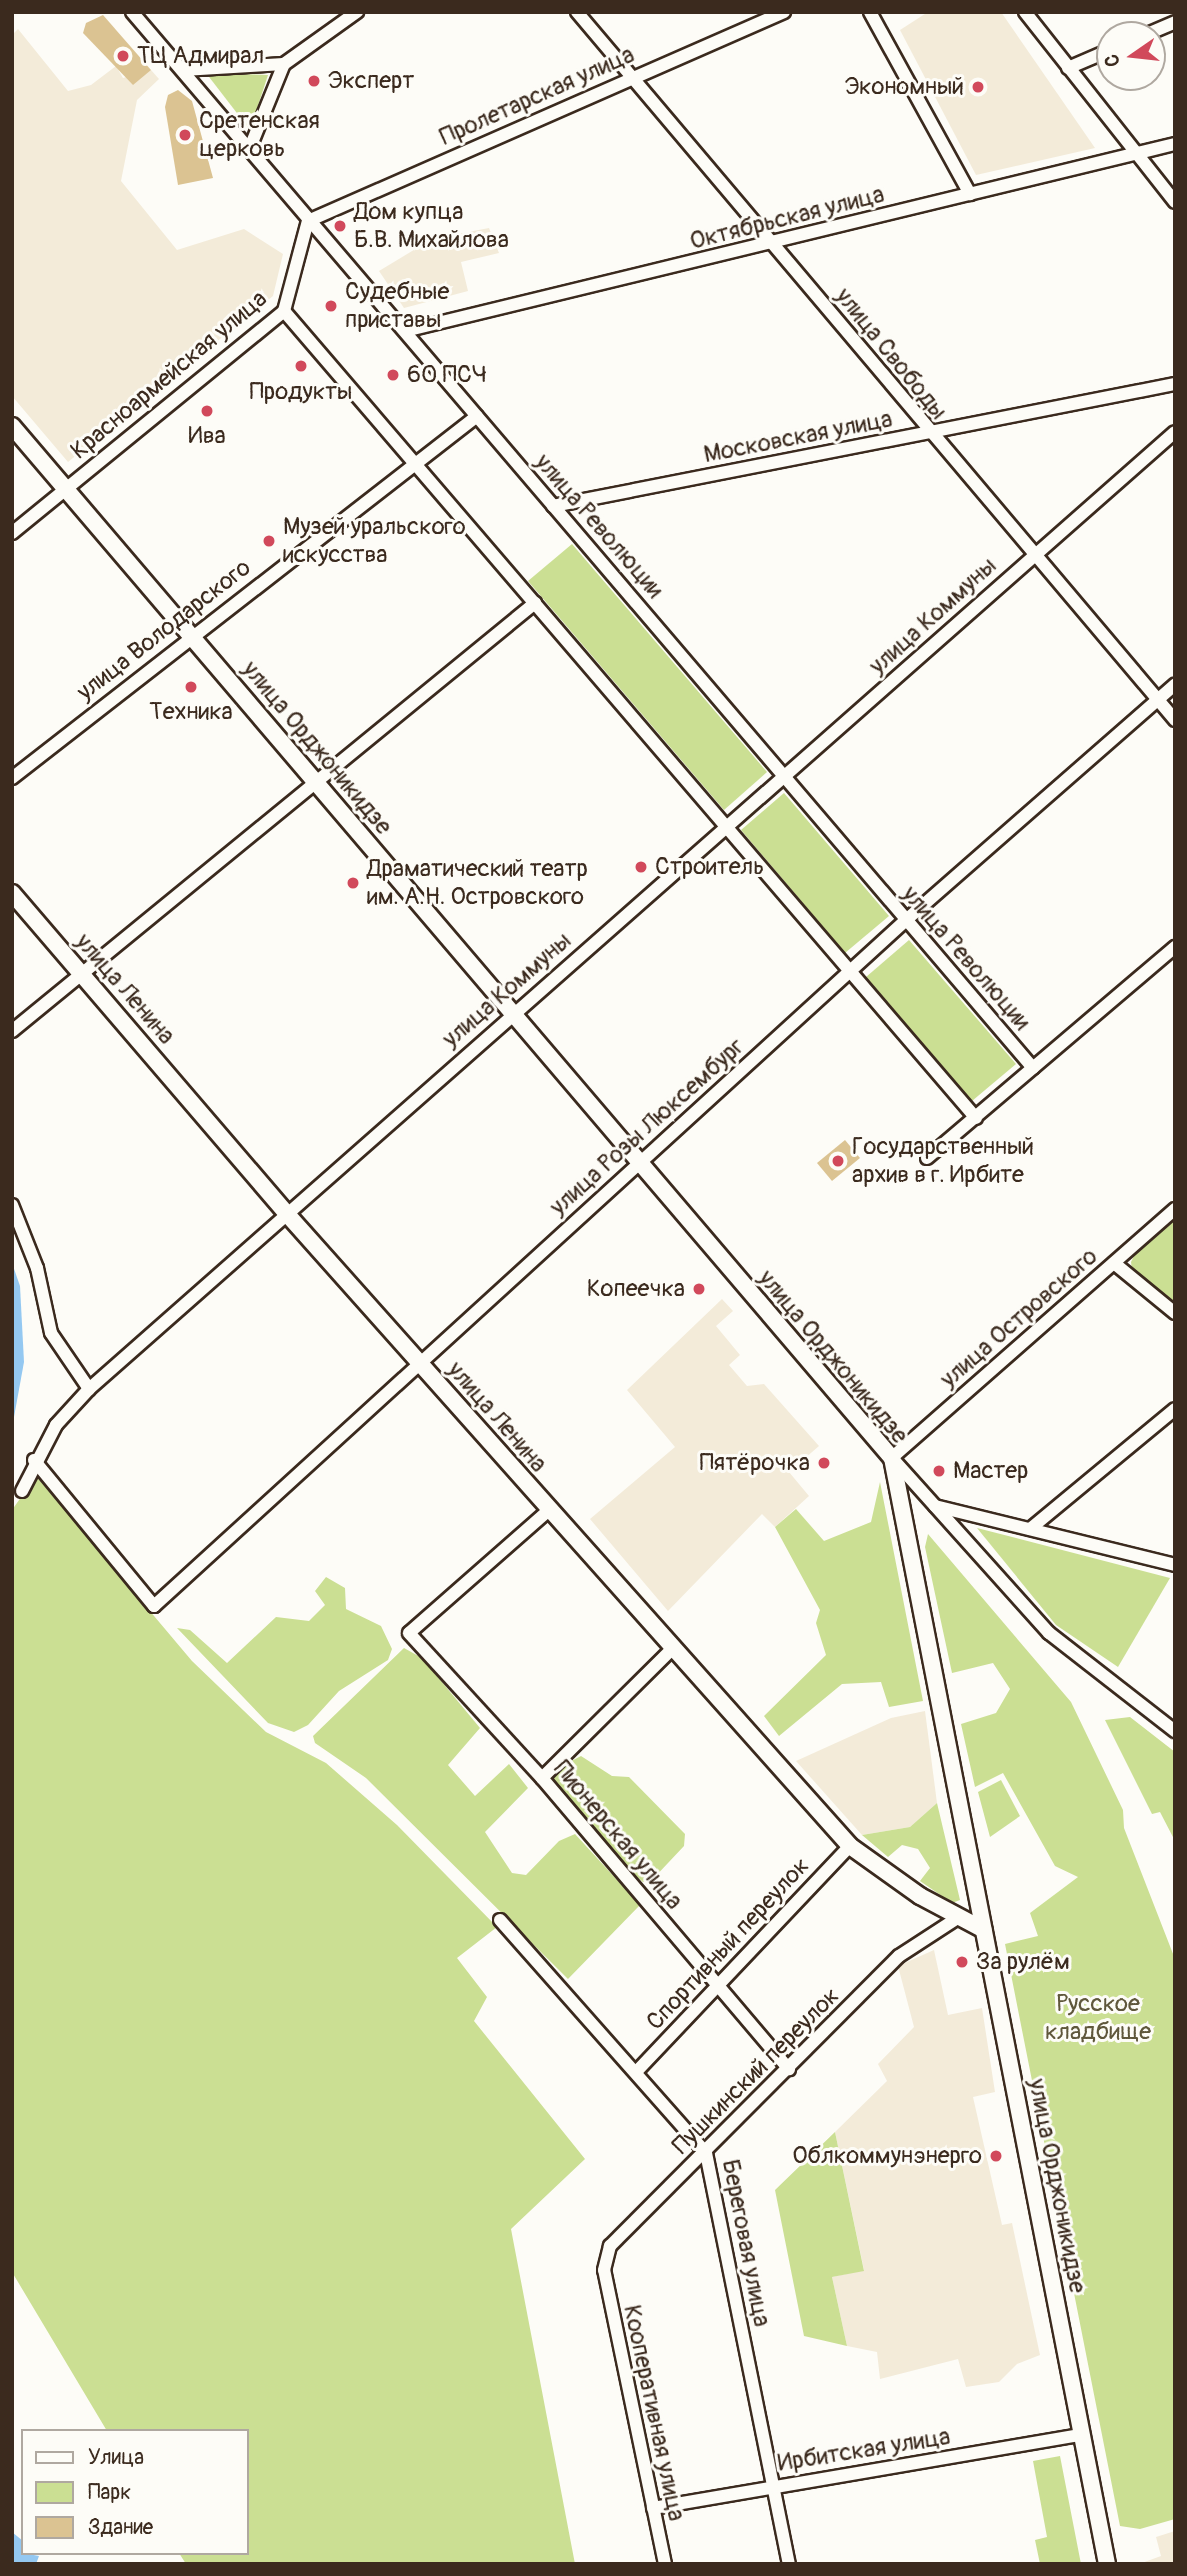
<!DOCTYPE html>
<html>
<head>
<meta charset="utf-8">
<style>
  body { margin:0 }
  #map { position:relative; width:1187px; height:2576px; overflow:hidden; background:#fdfcf7; font-family:Pangolin,sans-serif }
  div>[style] { position:absolute }
  .built>* { inset:0; background:#f3ebd9 }
  .green>* { inset:0; background:#cbdf93 }
  .water>* { inset:0; background:#94c8f1 }
  .building>* { inset:0; background:#dbc392 }
  .roads { filter:drop-shadow(2px 0 #3b2a1e) drop-shadow(-2px 0 #3b2a1e) drop-shadow(0 2px #3b2a1e) drop-shadow(0 -2px #3b2a1e) }
  .minor>* { height:12px; margin:-6px; padding:0 6px; transform-origin:6px; border-radius:6px; background:#fdfcf7 }
  .major>* { height:16px; margin:-8px; padding:0 8px; transform-origin:8px; border-radius:8px; background:#fdfcf7 }
  .dots>* { width:19px; height:19px; translate:-50% -50%; box-sizing:border-box; border:4px solid #fdfcf7; border-radius:50% }
  span { translate:-50% -50%; white-space:nowrap; text-align:center; line-height:1.15; -webkit-text-stroke:6px #fdfcf7; paint-order:stroke }
  .poi-label { font-size:24px; color:#3b2a1e }
  .left { translate:0 -50%; text-align:left }
  .right { translate:-100% -50%; text-align:right }
  .street-label { font-size:24px; color:#3b2a1e }
  .park-label { font-size:24px; color:#5f573b }
  .frame { position:absolute; inset:0; border:14px solid #3b2a1e; pointer-events:none }
  .legend { position:absolute; left:21px; top:2429px; width:228px; height:126px; box-sizing:border-box; background:#fdfcf7; border:2px solid #afa8a0; margin:0; padding:9px 12px; list-style:none; font-size:21px; color:#3b2a1e }
  .legend li { display:flex; align-items:center; gap:14px; height:35px }
  .legend b { width:35px; border:2px solid #afa8a0 }
  .north { position:absolute; left:1096px; top:21px; width:70px; height:70px; box-sizing:border-box; background:#fdfcf7; border:2px solid #afa8a0; border-radius:50%; rotate:256deg; font-size:19px; font-weight:700; line-height:28px; text-align:center; color:#3b2a1e }
  .north::after { content:''; display:block; margin:auto; width:24px; height:32px; background:#d1495b; clip-path:polygon(50% 0,100% 100%,50% 72%,0 100%) }
</style>
</head>
<body>
<div id="map">
  <div class="built">
    <div style="clip-path:polygon(928px 12px,1001px 12px,1095px 148px,976px 175px,900px 30px)"></div>
    <div style="clip-path:polygon(18px 29px,68px 91px,91px 85px,116px 66px,123px 78px,151px 70px,159px 79px,137px 100px,121px 181px,177px 250px,244px 229px,283px 254px,273px 296px,68px 462px,12px 396px,12px 35px)"></div>
    <div style="clip-path:polygon(489px 228px,499px 253px,461px 262px,468px 291px,404px 308px,379px 271px,432px 239px)"></div>
    <div style="clip-path:polygon(722px 1299px,733px 1311px,716px 1326px,740px 1355px,729px 1365px,747px 1386px,764px 1384px,819px 1446px,789px 1472px,809px 1496px,775px 1527px,762px 1514px,668px 1611px,590px 1519px,675px 1447px,627px 1390px)"></div>
    <div style="clip-path:polygon(925px 1711px,937px 1803px,910px 1827px,862px 1835px,796px 1761px,891px 1718px)"></div>
    <div style="clip-path:polygon(934px 1950px,948px 2015px,982px 2008px,995px 2092px,973px 2097px,1002px 2225px,1012px 2223px,1040px 2355px,1017px 2364px,999px 2382px,966px 2387px,958px 2359px,880px 2379px,877px 2352px,847px 2346px,832px 2277px,864px 2270px,835px 2132px,887px 2081px,878px 2064px,914px 2027px,898px 1966px)"></div>
    <div style="clip-path:polygon(1175px 2531px,1175px 2564px,1139px 2564px,1161px 2556px,1156px 2537px)"></div>
  </div>
  <div class="green">
    <div style="clip-path:polygon(206px 73px,268px 75px,250px 130px)"></div>
    <div style="clip-path:polygon(572px 544px,767px 772px,724px 810px,528px 581px)"></div>
    <div style="clip-path:polygon(784px 793px,889px 916px,845px 953px,741px 830px)"></div>
    <div style="clip-path:polygon(909px 940px,1016px 1064px,972px 1101px,866px 977px)"></div>
    <div style="clip-path:polygon(1175px 1219px,1175px 1307px,1132px 1270px,1131px 1262px,1137px 1250px)"></div>
    <div style="clip-path:polygon(36px 1476px,192px 1661px,266px 1732px,326px 1763px,397px 1825px,497px 1927px,457px 1958px,487px 1997px,474px 2021px,585px 2159px,511px 2229px,575px 2564px,186px 2564px,179px 2553px,247px 2553px,247px 2431px,107px 2431px,12px 2272px,12px 1510px)"></div>
    <div style="clip-path:polygon(880px 1482px,923px 1701px,889px 1707px,881px 1682px,842px 1684px,779px 1736px,764px 1716px,826px 1655px,816px 1623px,820px 1610px,775px 1527px,796px 1509px,824px 1541px,871px 1522px)"></div>
    <div style="clip-path:polygon(977px 1528px,1170px 1578px,1118px 1667px,1056px 1625px)"></div>
    <div style="clip-path:polygon(928px 1534px,1071px 1702px,1123px 1810px,1124px 1828px,1175px 1959px,1175px 2519px,1140px 2529px,1120px 2526px,1005px 1944px,1038px 1936px,1030px 1913px,1078px 1877px,1055px 1866px,1003px 1773px,975px 1787px,961px 1724px,996px 1713px,1010px 1689px,993px 1663px,952px 1673px,925px 1547px)"></div>
    <div style="clip-path:polygon(326px 1577px,345px 1588px,346px 1609px,381px 1626px,392px 1649px,388px 1660px,339px 1691px,308px 1725px,294px 1732px,268px 1723px,177px 1628px,190px 1630px,227px 1663px,276px 1617px,309px 1621px,325px 1605px,315px 1591px)"></div>
    <div style="clip-path:polygon(404px 1648px,422px 1658px,480px 1728px,448px 1765px,475px 1796px,509px 1764px,528px 1788px,485px 1832px,512px 1873px,526px 1875px,559px 1841px,575px 1834px,640px 1905px,568px 1979px,366px 1778px,315px 1743px,313px 1736px)"></div>
    <div style="clip-path:polygon(1130px 1717px,1175px 1752px,1175px 1841px,1160px 1812px,1152px 1814px,1105px 1720px)"></div>
    <div style="clip-path:polygon(581px 1756px,612px 1776px,629px 1777px,685px 1834px,684px 1846px,652px 1880px,643px 1882px,625px 1867px,554px 1786px,552px 1776px,558px 1768px)"></div>
    <div style="clip-path:polygon(1001px 1780px,1020px 1816px,990px 1837px,978px 1792px)"></div>
    <div style="clip-path:polygon(937px 1803px,960px 1900px,952px 1903px,920px 1881px,930px 1868px,918px 1849px,902px 1845px,888px 1857px,862px 1835px,910px 1827px)"></div>
    <div style="clip-path:polygon(835px 2132px,864px 2271px,832px 2277px,847px 2346px,804px 2336px,775px 2190px)"></div>
    <div style="clip-path:polygon(1060px 2456px,1081px 2564px,1040px 2564px,1035px 2540px,1047px 2537px,1033px 2461px)"></div>
  </div>
  <div class="water">
    <div style="clip-path:polygon(12px 1263px,20px 1286px,24px 1362px,12px 1428px)"></div>
    <div style="clip-path:polygon(12px 2532px,23px 2541px,23px 2553px,39px 2556px,36px 2564px,12px 2564px)"></div>
  </div>
  <div class="building">
    <div style="clip-path:polygon(103px 15px,151px 70px,133px 85px,83px 33px,86px 23px)"></div>
    <div style="clip-path:polygon(178px 90px,192px 101px,213px 178px,178px 185px,165px 107px,168px 95px)"></div>
    <div style="clip-path:polygon(845px 1140px,860px 1158px,832px 1181px,817px 1163px)"></div>
  </div>
  <div class="roads">
    <div class="minor">
      <div style="left:132px;top:12px;width:1388px;rotate:49.53deg"></div>
      <div style="left:577px;top:12px;width:927px;rotate:49.81deg"></div>
      <div style="left:870px;top:12px;width:208px;rotate:61.2deg"></div>
      <div style="left:1025px;top:12px;width:242px;rotate:51.7deg"></div>
      <div style="left:1145px;top:35px;width:33px;rotate:-23deg"></div>
      <div style="left:1068px;top:68px;width:46px;rotate:-23.2deg"></div>
      <div style="left:183px;top:70px;width:101px;rotate:-3.4deg"></div>
      <div style="left:284px;top:64px;width:90px;rotate:-35.5deg"></div>
      <div style="left:249px;top:150px;width:93px;rotate:-67.9deg"></div>
      <div style="left:308px;top:221px;width:520px;rotate:-23.71deg"></div>
      <div style="left:284px;top:311px;width:1063px;rotate:49.39deg"></div>
      <div style="left:409px;top:330px;width:788px;rotate:-13.65deg"></div>
      <div style="left:553px;top:506px;width:634px;rotate:-11.1deg"></div>
      <div style="left:12px;top:533px;width:351px;rotate:-39.2deg"></div>
      <div style="left:284px;top:311px;width:93px;rotate:-75.1deg"></div>
      <div style="left:12px;top:778px;width:589px;rotate:-37.9deg"></div>
      <div style="left:12px;top:1031px;width:676px;rotate:-39.3deg"></div>
      <div style="left:927px;top:1158px;width:326px;rotate:-40.4deg"></div>
      <div style="left:12px;top:1205px;width:68px;rotate:68.4deg"></div>
      <div style="left:37px;top:1268px;width:66px;rotate:77.8deg"></div>
      <div style="left:51px;top:1333px;width:68px;rotate:55.8deg"></div>
      <div style="left:1175px;top:1209px;width:377px;rotate:138.7deg"></div>
      <div style="left:892px;top:1458px;width:235px;rotate:48.1deg"></div>
      <div style="left:1049px;top:1633px;width:160px;rotate:37.9deg"></div>
      <div style="left:1114px;top:1263px;width:79px;rotate:39.3deg"></div>
      <div style="left:34px;top:1460px;width:189px;rotate:50.6deg"></div>
      <div style="left:154px;top:1606px;width:1016px;rotate:-42.37deg"></div>
      <div style="left:905px;top:921px;width:359px;rotate:-41.2deg"></div>
      <div style="left:22px;top:1491px;width:74px;rotate:-62.7deg"></div>
      <div style="left:56px;top:1425px;width:49px;rotate:-47.5deg"></div>
      <div style="left:89px;top:1389px;width:1447px;rotate:-41.39deg"></div>
      <div style="left:935px;top:1506px;width:247px;rotate:13.8deg"></div>
      <div style="left:549px;top:1510px;width:186px;rotate:138.7deg"></div>
      <div style="left:409px;top:1633px;width:197px;rotate:47.5deg"></div>
      <div style="left:542px;top:1778px;width:382px;rotate:49.7deg"></div>
      <div style="left:1030px;top:1529px;width:188px;rotate:-39.6deg"></div>
      <div style="left:542px;top:1778px;width:185px;rotate:-44.8deg"></div>
      <div style="left:500px;top:1920px;width:311px;rotate:48.5deg"></div>
      <div style="left:706px;top:2153px;width:419px;rotate:78.6deg"></div>
      <div style="left:637px;top:2071px;width:310px;rotate:-46.6deg"></div>
      <div style="left:653px;top:2508px;width:435px;rotate:-9.7deg"></div>
      <div style="left:665px;top:2564px;width:300px;rotate:-101.7deg"></div>
      <div style="left:604px;top:2270px;width:25px;rotate:-76deg"></div>
      <div style="left:610px;top:2246px;width:409px;rotate:-45.1deg"></div>
      <div style="left:899px;top:1956px;width:72px;rotate:-33deg"></div>
    </div>
    <div class="major">
      <div style="left:12px;top:426px;width:1356px;rotate:49.55deg"></div>
      <div style="left:892px;top:1458px;width:1127px;rotate:79deg"></div>
      <div style="left:12px;top:893px;width:423px;rotate:49.4deg"></div>
      <div style="left:287px;top:1214px;width:846px;rotate:48.3deg"></div>
      <div style="left:850px;top:1846px;width:86px;rotate:35.5deg"></div>
      <div style="left:920px;top:1896px;width:72px;rotate:28deg"></div>
    </div>
  </div>
  <div class="dots">
    <div style="left:123px;top:56px;background:#d1495b"></div>
    <div style="left:314px;top:81px;background:#d1495b"></div>
    <div style="left:978px;top:87px;background:#d1495b"></div>
    <div style="left:185px;top:135px;background:#d1495b"></div>
    <div style="left:340px;top:226px;background:#d1495b"></div>
    <div style="left:331px;top:306px;background:#d1495b"></div>
    <div style="left:301px;top:366px;background:#d1495b"></div>
    <div style="left:393px;top:375px;background:#d1495b"></div>
    <div style="left:207px;top:411px;background:#d1495b"></div>
    <div style="left:269px;top:541px;background:#d1495b"></div>
    <div style="left:191px;top:687px;background:#d1495b"></div>
    <div style="left:641px;top:867px;background:#d1495b"></div>
    <div style="left:353px;top:883px;background:#d1495b"></div>
    <div style="left:838px;top:1161px;background:#d1495b"></div>
    <div style="left:699px;top:1289px;background:#d1495b"></div>
    <div style="left:824px;top:1463px;background:#d1495b"></div>
    <div style="left:939px;top:1471px;background:#d1495b"></div>
    <div style="left:962px;top:1962px;background:#d1495b"></div>
    <div style="left:996px;top:2156px;background:#d1495b"></div>
  </div>
  <div class="poi-label">
    <span class="left" style="left:137px;top:56px">ТЦ Адмирал</span>
    <span class="left" style="left:328px;top:81px">Эксперт</span>
    <span class="right" style="left:964px;top:87px">Экономный</span>
    <span class="left" style="left:199px;top:135px">Сретенская<br>церковь</span>
    <span class="left" style="left:354px;top:226px">Дом купца<br>Б.В. Михайлова</span>
    <span class="left" style="left:345px;top:306px">Судебные<br>приставы</span>
    <span class="left" style="left:407px;top:375px">60 ПСЧ</span>
    <span style="left:301px;top:392px">Продукты</span>
    <span style="left:207px;top:436px">Ива</span>
    <span class="left" style="left:283px;top:541px">Музей уральского<br>искусства</span>
    <span style="left:191px;top:712px">Техника</span>
    <span class="left" style="left:655px;top:867px">Строитель</span>
    <span class="left" style="left:367px;top:883px">Драматический театр<br>им. А.Н. Островского</span>
    <span class="left" style="left:852px;top:1161px">Государственный<br>архив в г. Ирбите</span>
    <span class="right" style="left:685px;top:1289px">Копеечка</span>
    <span class="right" style="left:810px;top:1463px">Пятёрочка</span>
    <span class="left" style="left:953px;top:1471px">Мастер</span>
    <span class="left" style="left:976px;top:1962px">За рулём</span>
    <span class="right" style="left:982px;top:2156px">Облкоммунэнерго</span>
  </div>
  <div class="street-label">
    <span style="left:537px;top:96px;rotate:-24deg">Пролетарская улица</span>
    <span style="left:787px;top:218px;rotate:-14deg">Октябрьская улица</span>
    <span style="left:891px;top:354px;rotate:51deg">улица Свободы</span>
    <span style="left:169px;top:375px;rotate:-40deg">Красноармейская улица</span>
    <span style="left:798px;top:437px;rotate:-11deg">Московская улица</span>
    <span style="left:599px;top:526px;rotate:49deg">улица Революции</span>
    <span style="left:933px;top:616px;rotate:-42deg">улица Коммуны</span>
    <span style="left:164px;top:630px;rotate:-38deg">улица Володарского</span>
    <span style="left:317px;top:748px;rotate:50deg">улица Орджоникидзе</span>
    <span style="left:966px;top:958px;rotate:49deg">улица Революции</span>
    <span style="left:125px;top:989px;rotate:49deg">улица Ленина</span>
    <span style="left:507px;top:990px;rotate:-41deg">улица Коммуны</span>
    <span style="left:647px;top:1127px;rotate:-42deg">улица Розы Люксембург</span>
    <span style="left:1019px;top:1318px;rotate:-41deg">улица Островского</span>
    <span style="left:833px;top:1357px;rotate:50deg">улица Орджоникидзе</span>
    <span style="left:497px;top:1417px;rotate:49deg">улица Ленина</span>
    <span style="left:618px;top:1835px;rotate:50deg">Пионерская улица</span>
    <span style="left:728px;top:1944px;rotate:-47deg">Спортивный переулок</span>
    <span style="left:756px;top:2071px;rotate:-45deg">Пушкинский переулок</span>
    <span style="left:1057px;top:2186px;rotate:79deg">улица Орджоникидзе</span>
    <span style="left:746px;top:2243px;rotate:79deg">Береговая улица</span>
    <span style="left:654px;top:2413px;rotate:78deg">Кооперативная улица</span>
    <span style="left:864px;top:2450px;rotate:-9deg">Ирбитская улица</span>
  </div>
  <div class="park-label">
    <span style="left:1098px;top:2018px">Русское<br>кладбище</span>
  </div>
  <div class="frame"></div>
  <ul class="legend">
  <li><b style="height:9px;background:#fdfcf7"></b>Улица</li>
  <li><b style="height:19px;background:#cbdf93"></b>Парк</li>
  <li><b style="height:19px;background:#dbc392"></b>Здание</li>
  </ul>
  <div class="north">С</div>
</div>
</body>
</html>
